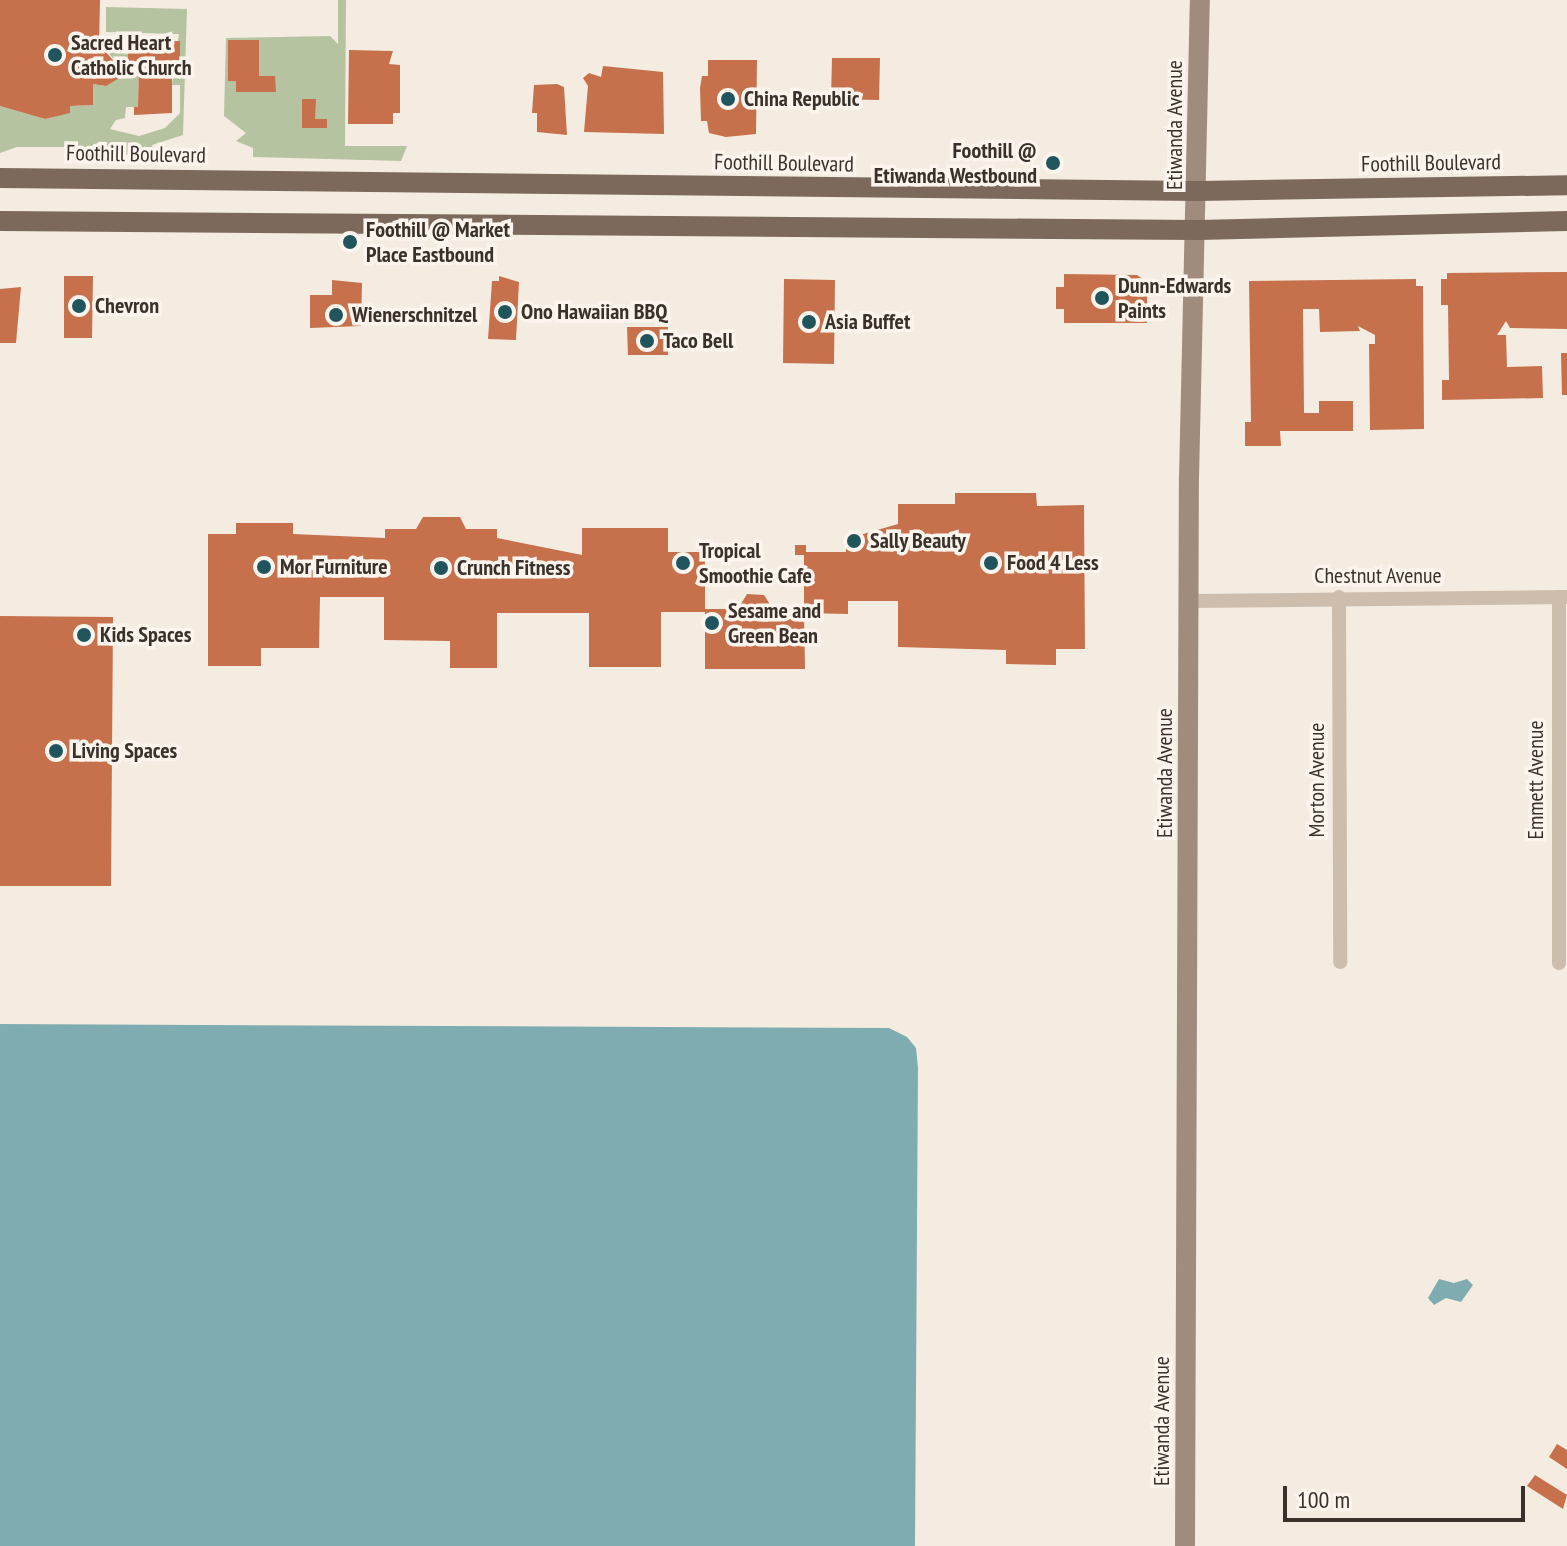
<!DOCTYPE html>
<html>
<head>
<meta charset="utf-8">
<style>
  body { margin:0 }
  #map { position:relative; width:1567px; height:1546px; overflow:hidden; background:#f4ece1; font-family:"PT Sans Narrow",sans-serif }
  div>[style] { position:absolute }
  .green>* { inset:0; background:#b6c3a0 }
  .water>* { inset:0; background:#7facb1 }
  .building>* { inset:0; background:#c6704c }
  .street>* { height:14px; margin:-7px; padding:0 7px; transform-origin:7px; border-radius:7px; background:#ccbdac }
  .secondary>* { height:20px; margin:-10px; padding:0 10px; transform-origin:10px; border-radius:10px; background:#a08c7d }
  .primary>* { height:20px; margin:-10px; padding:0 10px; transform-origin:10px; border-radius:10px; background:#7c695c }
  .dots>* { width:22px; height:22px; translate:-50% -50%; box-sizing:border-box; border:4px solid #fbf5ee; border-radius:50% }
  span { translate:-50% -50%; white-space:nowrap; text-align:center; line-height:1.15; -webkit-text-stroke:7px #fbf5ee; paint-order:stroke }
  .poi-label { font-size:22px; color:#3a312b; font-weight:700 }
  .left { translate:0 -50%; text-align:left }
  .right { translate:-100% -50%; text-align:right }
  .street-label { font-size:22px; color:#3a312b }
  .scale { position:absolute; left:1283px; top:1486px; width:242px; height:36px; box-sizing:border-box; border:4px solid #3a312b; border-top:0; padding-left:10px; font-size:24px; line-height:28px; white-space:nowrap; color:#3a312b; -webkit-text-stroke:6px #fbf5ee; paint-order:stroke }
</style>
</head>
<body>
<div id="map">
  <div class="green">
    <div style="clip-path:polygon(338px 0,346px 0,345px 146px,407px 146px,401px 161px,253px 157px,253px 148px,236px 141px,246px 133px,224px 116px,226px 38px,330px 36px,338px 44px)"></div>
    <div style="clip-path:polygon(106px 7px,187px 9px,183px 135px,152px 145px,155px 157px,123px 157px,100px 153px,99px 147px,17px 147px,0 153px,0 106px,45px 119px,70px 112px,70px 106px,93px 105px,93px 84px,106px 86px,118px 79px,114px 71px,119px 66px,99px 41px,128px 41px,128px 60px,139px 61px,138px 107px,126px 107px,125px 118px,116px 120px,110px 129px,139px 136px,165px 128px,180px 113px,180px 85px,172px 85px,179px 34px,106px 32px)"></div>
  </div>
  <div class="water">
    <div style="clip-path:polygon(0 1024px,889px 1028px,907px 1037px,916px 1048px,918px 1068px,915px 1546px,0 1546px)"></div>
    <div style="clip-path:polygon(1439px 1279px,1454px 1283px,1467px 1279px,1473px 1285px,1461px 1302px,1446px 1298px,1434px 1305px,1428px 1298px)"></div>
  </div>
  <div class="building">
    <div style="clip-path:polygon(0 0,100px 0,99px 44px,119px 67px,114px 71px,118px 79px,106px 86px,93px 84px,93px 105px,70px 106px,70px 113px,45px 119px,0 106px)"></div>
    <div style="clip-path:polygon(228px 40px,259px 40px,259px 76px,275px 76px,276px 92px,236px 92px,236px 81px,228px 81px)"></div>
    <div style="clip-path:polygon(128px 41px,180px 41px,180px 60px,172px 60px,172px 113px,134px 115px,134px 107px,138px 107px,139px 61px,128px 61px)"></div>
    <div style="clip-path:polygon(349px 50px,393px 51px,389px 64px,400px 65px,400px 113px,393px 113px,393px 124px,348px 124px)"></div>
    <div style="clip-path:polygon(832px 58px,880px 58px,879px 100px,831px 99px)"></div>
    <div style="clip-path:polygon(708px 60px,757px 60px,756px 134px,726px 137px,709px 133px,707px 121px,701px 121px,700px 88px,702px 76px,708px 76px)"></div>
    <div style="clip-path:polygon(603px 66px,663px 72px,664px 134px,584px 132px,588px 86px,583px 78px,589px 73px,601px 77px)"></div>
    <div style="clip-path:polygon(557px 84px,564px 87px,567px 135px,537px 132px,537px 113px,532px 113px,534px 85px)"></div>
    <div style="clip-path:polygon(302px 99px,316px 99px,315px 119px,327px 119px,327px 128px,302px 128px)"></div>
    <div style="clip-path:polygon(1567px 272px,1567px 329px,1510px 328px,1506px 321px,1497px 335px,1506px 335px,1507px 367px,1542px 366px,1543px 398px,1442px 400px,1442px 380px,1449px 380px,1448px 305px,1441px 305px,1441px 279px,1447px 279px,1447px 273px)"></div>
    <div style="clip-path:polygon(1064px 274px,1137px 275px,1147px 282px,1147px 323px,1064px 323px,1064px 309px,1056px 309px,1056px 287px,1064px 287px)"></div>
    <div style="clip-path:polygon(64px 276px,93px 276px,92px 338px,64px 338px)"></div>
    <div style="clip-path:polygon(499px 276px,519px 282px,516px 340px,488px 339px,492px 281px,499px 281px)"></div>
    <div style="clip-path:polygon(784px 279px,835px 280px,834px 364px,783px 363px)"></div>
    <div style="clip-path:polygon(1416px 279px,1416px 286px,1423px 286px,1424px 429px,1370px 430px,1369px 344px,1375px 344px,1375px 335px,1358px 326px,1360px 331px,1320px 332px,1319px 309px,1303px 309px,1304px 413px,1319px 413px,1319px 401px,1353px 401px,1353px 431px,1280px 431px,1281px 446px,1245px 446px,1245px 422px,1251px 422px,1249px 281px)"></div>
    <div style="clip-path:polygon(332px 280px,362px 283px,361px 326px,310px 328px,310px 295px,332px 295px)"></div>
    <div style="clip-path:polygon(21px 287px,16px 343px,0 343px,0 289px)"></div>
    <div style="clip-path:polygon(627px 327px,668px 327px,668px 355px,628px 355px)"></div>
    <div style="clip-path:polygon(1561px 353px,1567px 353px,1567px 395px,1562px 395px)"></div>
    <div style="clip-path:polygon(955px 493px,1036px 493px,1037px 506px,1084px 505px,1085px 649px,1056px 649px,1056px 665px,1006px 664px,1006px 650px,898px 647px,898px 601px,848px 601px,848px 614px,804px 613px,805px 669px,705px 669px,705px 612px,661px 612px,661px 667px,589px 667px,589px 613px,497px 613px,497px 668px,450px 668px,450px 641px,384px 640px,384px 597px,320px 597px,319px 648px,261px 648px,261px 666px,208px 666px,208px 534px,236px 534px,236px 523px,293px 523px,293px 534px,385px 538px,385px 529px,416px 529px,423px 517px,460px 517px,466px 529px,497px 529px,497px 538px,582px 555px,582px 528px,668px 528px,668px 552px,705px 552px,705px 544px,715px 544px,715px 554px,705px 554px,705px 609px,738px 609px,747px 594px,764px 595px,773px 609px,804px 609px,804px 555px,795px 555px,795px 545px,806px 545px,806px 552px,846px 552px,846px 539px,898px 524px,898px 504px,955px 504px)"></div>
    <div style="clip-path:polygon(0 616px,113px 617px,111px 886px,0 886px)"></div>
    <div style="clip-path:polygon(1557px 1444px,1567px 1450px,1567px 1469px,1549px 1457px)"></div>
    <div style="clip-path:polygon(1535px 1475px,1567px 1495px,1563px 1509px,1527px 1486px)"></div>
  </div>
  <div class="street">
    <div style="left:1339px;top:597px;width:365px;rotate:89.8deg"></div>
    <div style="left:1189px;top:601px;width:378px;rotate:-0.6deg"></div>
    <div style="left:1559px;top:963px;width:366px;rotate:-90deg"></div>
  </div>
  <div class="secondary">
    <div style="left:1185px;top:1546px;width:1068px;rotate:-89.79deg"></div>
    <div style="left:1189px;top:478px;width:478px;rotate:-88.7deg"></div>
  </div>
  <div class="primary">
    <div style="left:0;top:178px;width:1198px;rotate:0.62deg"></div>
    <div style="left:1198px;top:191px;width:369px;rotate:-0.9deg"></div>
    <div style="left:0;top:221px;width:1198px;rotate:0.43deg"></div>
    <div style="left:1198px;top:230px;width:369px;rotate:-1.4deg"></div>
  </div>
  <div class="dots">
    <div style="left:55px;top:55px;background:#20555d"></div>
    <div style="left:728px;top:99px;background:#20555d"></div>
    <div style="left:1053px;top:163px;background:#20555d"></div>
    <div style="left:350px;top:242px;background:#20555d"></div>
    <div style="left:1102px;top:298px;background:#20555d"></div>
    <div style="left:79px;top:306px;background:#20555d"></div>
    <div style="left:505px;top:312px;background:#20555d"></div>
    <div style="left:336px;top:315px;background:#20555d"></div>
    <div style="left:809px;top:322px;background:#20555d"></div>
    <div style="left:647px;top:341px;background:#20555d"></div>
    <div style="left:854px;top:541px;background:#20555d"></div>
    <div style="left:683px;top:563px;background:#20555d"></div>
    <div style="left:991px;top:563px;background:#20555d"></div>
    <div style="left:264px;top:567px;background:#20555d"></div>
    <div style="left:441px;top:568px;background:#20555d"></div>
    <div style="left:712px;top:623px;background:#20555d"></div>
    <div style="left:84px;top:635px;background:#20555d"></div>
    <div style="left:56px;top:751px;background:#20555d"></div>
  </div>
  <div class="poi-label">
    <span class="left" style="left:71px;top:55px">Sacred Heart<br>Catholic Church</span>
    <span class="left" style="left:744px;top:99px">China Republic</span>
    <span class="right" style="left:1037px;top:163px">Foothill @<br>Etiwanda Westbound</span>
    <span class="left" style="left:366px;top:242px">Foothill @ Market<br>Place Eastbound</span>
    <span class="left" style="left:1118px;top:298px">Dunn-Edwards<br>Paints</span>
    <span class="left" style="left:95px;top:306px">Chevron</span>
    <span class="left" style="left:521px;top:312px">Ono Hawaiian BBQ</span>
    <span class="left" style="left:352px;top:315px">Wienerschnitzel</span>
    <span class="left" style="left:825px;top:322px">Asia Buffet</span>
    <span class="left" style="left:663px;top:341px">Taco Bell</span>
    <span class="left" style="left:870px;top:541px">Sally Beauty</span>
    <span class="left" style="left:699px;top:563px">Tropical<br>Smoothie Cafe</span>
    <span class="left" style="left:1007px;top:563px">Food 4 Less</span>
    <span class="left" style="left:280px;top:567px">Mor Furniture</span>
    <span class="left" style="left:457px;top:568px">Crunch Fitness</span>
    <span class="left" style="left:728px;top:623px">Sesame and<br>Green Bean</span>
    <span class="left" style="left:100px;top:635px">Kids Spaces</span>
    <span class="left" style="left:72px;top:751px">Living Spaces</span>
  </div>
  <div class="street-label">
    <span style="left:1175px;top:125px;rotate:-90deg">Etiwanda Avenue</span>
    <span style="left:136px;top:154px;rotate:1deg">Foothill Boulevard</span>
    <span style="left:784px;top:163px;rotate:1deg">Foothill Boulevard</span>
    <span style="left:1431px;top:163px;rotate:-1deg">Foothill Boulevard</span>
    <span style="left:1378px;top:576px">Chestnut Avenue</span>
    <span style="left:1165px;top:773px;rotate:-90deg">Etiwanda Avenue</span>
    <span style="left:1317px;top:780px;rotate:-90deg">Morton Avenue</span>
    <span style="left:1536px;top:780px;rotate:-90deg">Emmett Avenue</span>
    <span style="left:1162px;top:1421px;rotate:-90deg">Etiwanda Avenue</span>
  </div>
  <div class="scale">100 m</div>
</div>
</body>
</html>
